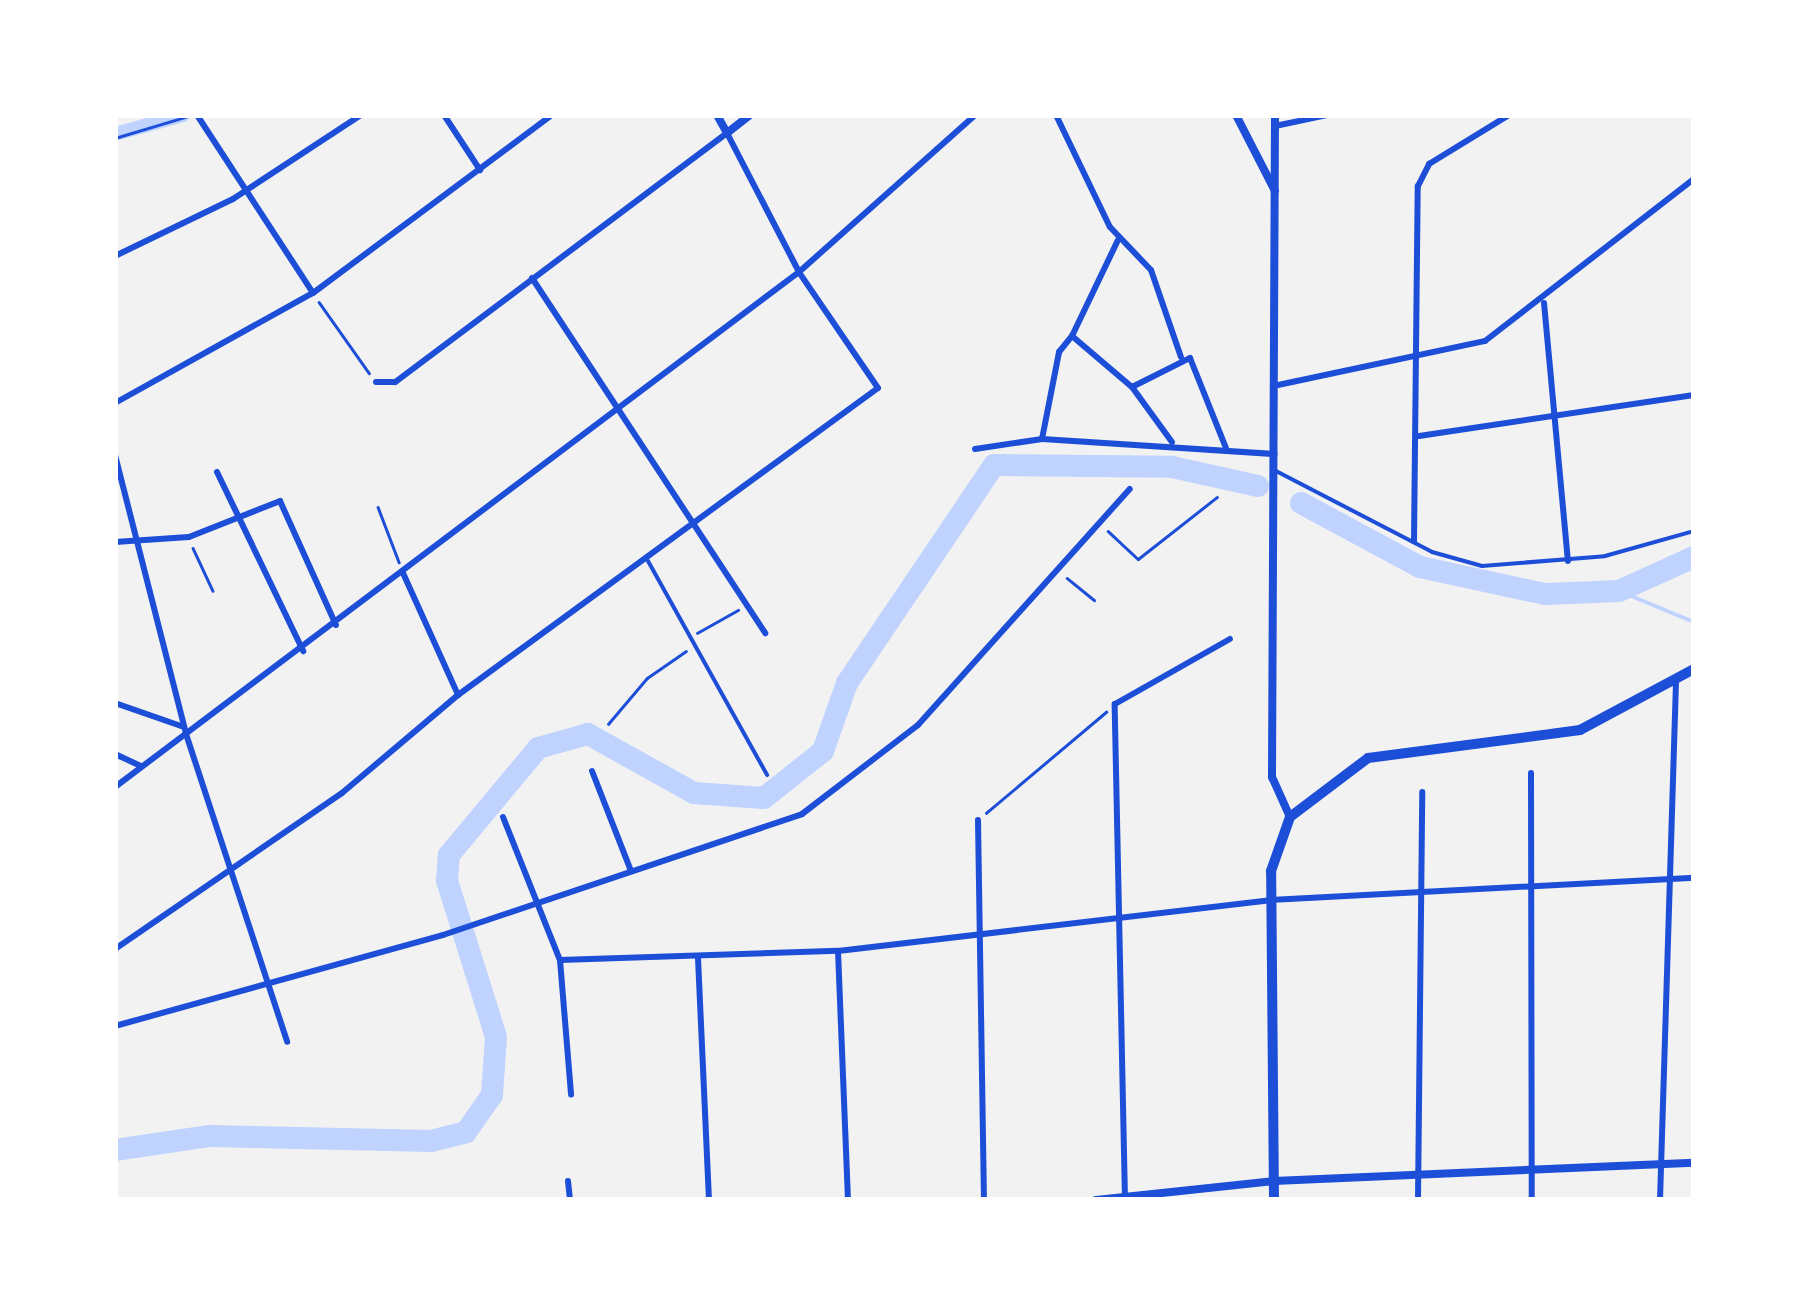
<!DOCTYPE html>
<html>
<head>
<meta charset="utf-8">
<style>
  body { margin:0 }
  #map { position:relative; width:1809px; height:1315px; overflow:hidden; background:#f2f2f2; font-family:Arial,sans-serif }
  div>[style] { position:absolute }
  .stream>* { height:4px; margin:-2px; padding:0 2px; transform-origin:2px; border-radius:2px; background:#bfd3fe }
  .canal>* { height:14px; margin:-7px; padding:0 7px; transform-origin:7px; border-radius:7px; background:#bfd3fe }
  .river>* { height:22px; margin:-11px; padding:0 11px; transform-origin:11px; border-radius:11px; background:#bfd3fe }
  .path>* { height:2.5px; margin:-1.25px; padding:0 1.25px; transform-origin:1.25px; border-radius:1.25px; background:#1d4ed8 }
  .service>* { height:4px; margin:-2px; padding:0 2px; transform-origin:2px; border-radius:2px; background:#1d4ed8 }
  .minor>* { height:6px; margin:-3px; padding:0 3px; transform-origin:3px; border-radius:3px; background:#1d4ed8 }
  .tertiary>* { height:8px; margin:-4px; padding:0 4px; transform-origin:4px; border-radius:4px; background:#1d4ed8 }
  .primary>* { height:10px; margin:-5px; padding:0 5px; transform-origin:5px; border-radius:5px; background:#1d4ed8 }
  span { translate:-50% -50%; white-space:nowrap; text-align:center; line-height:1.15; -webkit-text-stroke:8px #fff; paint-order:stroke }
  .frame { position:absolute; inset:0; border:118px solid #fff; pointer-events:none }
</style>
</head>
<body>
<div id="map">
  <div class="stream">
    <div style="left:1619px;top:591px;width:81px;rotate:22.5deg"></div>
  </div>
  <div class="canal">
    <div style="left:115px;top:134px;width:71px;rotate:-15.6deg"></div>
  </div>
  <div class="river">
    <div style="left:1301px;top:503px;width:135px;rotate:28.3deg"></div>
    <div style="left:1420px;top:567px;width:128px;rotate:12.2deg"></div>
    <div style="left:1545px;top:594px;width:74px;rotate:-2.3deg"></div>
    <div style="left:1619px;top:591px;width:82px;rotate:-24.4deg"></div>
    <div style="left:115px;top:1150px;width:96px;rotate:-8.4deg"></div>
    <div style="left:210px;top:1136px;width:221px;rotate:1.3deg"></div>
    <div style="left:431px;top:1141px;width:36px;rotate:-14deg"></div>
    <div style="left:466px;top:1132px;width:45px;rotate:-54.9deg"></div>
    <div style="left:492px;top:1095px;width:58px;rotate:-86.1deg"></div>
    <div style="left:496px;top:1037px;width:164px;rotate:-107.4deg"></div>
    <div style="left:447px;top:881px;width:26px;rotate:-86deg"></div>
    <div style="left:449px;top:855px;width:139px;rotate:-50.2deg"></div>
    <div style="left:538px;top:748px;width:52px;rotate:-15.6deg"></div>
    <div style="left:588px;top:734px;width:121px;rotate:29.1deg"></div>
    <div style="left:694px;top:793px;width:70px;rotate:4.1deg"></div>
    <div style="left:764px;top:798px;width:75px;rotate:-38.5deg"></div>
    <div style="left:823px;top:751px;width:72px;rotate:-70.6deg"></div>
    <div style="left:847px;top:683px;width:263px;rotate:-56deg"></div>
    <div style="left:994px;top:465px;width:178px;rotate:0.6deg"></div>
    <div style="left:1172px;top:467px;width:88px;rotate:12.5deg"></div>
  </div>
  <div class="path">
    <div style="left:115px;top:138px;width:73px;rotate:-16.7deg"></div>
    <div style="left:319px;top:302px;width:87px;rotate:54.8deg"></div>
    <div style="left:378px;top:507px;width:59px;rotate:69.1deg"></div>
    <div style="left:1108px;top:531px;width:41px;rotate:43deg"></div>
    <div style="left:1138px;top:559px;width:100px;rotate:-38.1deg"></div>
    <div style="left:193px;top:548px;width:47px;rotate:65.1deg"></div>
    <div style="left:1067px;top:578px;width:35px;rotate:39deg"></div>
    <div style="left:697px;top:633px;width:47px;rotate:-29.3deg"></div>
    <div style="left:608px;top:724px;width:60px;rotate:-49.7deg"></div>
    <div style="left:647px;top:678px;width:47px;rotate:-34.7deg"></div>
    <div style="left:986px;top:813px;width:157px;rotate:-40.1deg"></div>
  </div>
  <div class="service">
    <div style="left:1276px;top:471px;width:176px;rotate:27.4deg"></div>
    <div style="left:1432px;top:552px;width:52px;rotate:15.6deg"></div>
    <div style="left:1482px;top:566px;width:123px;rotate:-4.6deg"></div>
    <div style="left:1605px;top:556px;width:92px;rotate:-15.7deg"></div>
    <div style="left:648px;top:561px;width:245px;rotate:60.9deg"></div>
  </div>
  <div class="minor">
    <div style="left:197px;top:115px;width:212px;rotate:56.9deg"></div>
    <div style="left:444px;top:115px;width:66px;rotate:56.8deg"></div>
    <div style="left:1056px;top:115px;width:124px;rotate:64.3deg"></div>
    <div style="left:1110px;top:227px;width:59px;rotate:46.4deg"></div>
    <div style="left:1151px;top:270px;width:92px;rotate:71deg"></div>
    <div style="left:1275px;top:126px;width:53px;rotate:-11.9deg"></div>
    <div style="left:115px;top:256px;width:131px;rotate:-25.8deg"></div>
    <div style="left:233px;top:199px;width:153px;rotate:-33.3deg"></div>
    <div style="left:1694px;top:270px;width:118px;rotate:90deg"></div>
    <div style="left:532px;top:278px;width:425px;rotate:56.7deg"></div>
    <div style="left:1544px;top:303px;width:259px;rotate:84.7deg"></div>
    <div style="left:1072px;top:336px;width:106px;rotate:-64.4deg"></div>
    <div style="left:1278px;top:385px;width:212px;rotate:-12deg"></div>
    <div style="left:1485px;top:341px;width:264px;rotate:-37.8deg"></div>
    <div style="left:1132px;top:387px;width:65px;rotate:-26.6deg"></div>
    <div style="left:1190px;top:358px;width:97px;rotate:68.2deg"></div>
    <div style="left:115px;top:403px;width:227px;rotate:-29.1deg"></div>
    <div style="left:313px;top:293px;width:298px;rotate:-36.7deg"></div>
    <div style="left:1419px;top:436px;width:278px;rotate:-8.5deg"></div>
    <div style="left:1042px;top:439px;width:89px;rotate:-78.9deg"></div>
    <div style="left:1059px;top:352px;width:21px;rotate:-51deg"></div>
    <div style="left:1072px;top:336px;width:79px;rotate:40.4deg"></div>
    <div style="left:1132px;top:387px;width:68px;rotate:54deg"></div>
    <div style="left:975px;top:449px;width:68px;rotate:-8.5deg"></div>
    <div style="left:1042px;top:439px;width:233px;rotate:3.7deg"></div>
    <div style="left:115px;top:455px;width:288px;rotate:75.7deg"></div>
    <div style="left:186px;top:734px;width:324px;rotate:71.8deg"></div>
    <div style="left:217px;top:472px;width:199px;rotate:64.3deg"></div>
    <div style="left:1414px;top:541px;width:355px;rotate:-89.4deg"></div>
    <div style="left:1418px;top:186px;width:25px;rotate:-63deg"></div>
    <div style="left:1429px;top:164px;width:94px;rotate:-31.5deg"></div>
    <div style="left:115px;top:542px;width:74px;rotate:-3.9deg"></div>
    <div style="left:189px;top:537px;width:98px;rotate:-21.6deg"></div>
    <div style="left:280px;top:501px;width:136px;rotate:65.7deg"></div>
    <div style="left:403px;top:573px;width:134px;rotate:65.7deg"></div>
    <div style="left:115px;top:703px;width:73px;rotate:19.2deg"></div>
    <div style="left:115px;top:754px;width:29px;rotate:25deg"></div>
    <div style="left:592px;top:771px;width:107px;rotate:68.7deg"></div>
    <div style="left:1531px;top:773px;width:427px;rotate:89.9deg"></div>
    <div style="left:115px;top:787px;width:856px;rotate:-36.98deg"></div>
    <div style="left:799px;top:272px;width:236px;rotate:-41.7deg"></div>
    <div style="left:503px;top:817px;width:154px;rotate:68.3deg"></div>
    <div style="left:560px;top:960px;width:135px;rotate:85.3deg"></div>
    <div style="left:978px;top:820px;width:380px;rotate:89.1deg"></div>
    <div style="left:115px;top:949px;width:275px;rotate:-34.5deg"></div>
    <div style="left:342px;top:793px;width:152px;rotate:-40.2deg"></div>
    <div style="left:458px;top:695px;width:520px;rotate:-36.17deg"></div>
    <div style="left:878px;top:388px;width:140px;rotate:-124.3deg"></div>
    <div style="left:799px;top:272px;width:157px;rotate:-117.4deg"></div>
    <div style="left:727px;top:133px;width:415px;rotate:143.1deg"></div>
    <div style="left:395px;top:382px;width:19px;rotate:180deg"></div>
    <div style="left:838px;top:951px;width:249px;rotate:87.7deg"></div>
    <div style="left:698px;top:958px;width:242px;rotate:87.4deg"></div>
    <div style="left:560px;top:960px;width:278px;rotate:-1.9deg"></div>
    <div style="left:838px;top:951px;width:435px;rotate:-6.7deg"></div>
    <div style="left:1270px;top:900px;width:425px;rotate:-3deg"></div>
    <div style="left:115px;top:1026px;width:340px;rotate:-15.5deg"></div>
    <div style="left:443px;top:935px;width:379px;rotate:-18.6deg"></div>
    <div style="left:802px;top:814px;width:146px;rotate:-37.5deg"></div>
    <div style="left:918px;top:725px;width:317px;rotate:-48.1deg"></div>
    <div style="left:568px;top:1181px;width:19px;rotate:84deg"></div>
    <div style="left:1125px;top:1200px;width:496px;rotate:-91.2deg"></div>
    <div style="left:1115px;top:704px;width:132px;rotate:-29.5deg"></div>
    <div style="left:1418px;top:1200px;width:408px;rotate:-89.4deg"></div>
    <div style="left:1660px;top:1200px;width:518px;rotate:-88.23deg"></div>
  </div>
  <div class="tertiary">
    <div style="left:717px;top:115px;width:21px;rotate:61deg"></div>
    <div style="left:727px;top:133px;width:29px;rotate:-38deg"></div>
    <div style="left:1236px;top:115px;width:85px;rotate:62.8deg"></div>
    <div style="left:1275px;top:115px;width:662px;rotate:90.26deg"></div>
    <div style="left:1272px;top:777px;width:44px;rotate:65.8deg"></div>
    <div style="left:1096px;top:1200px;width:179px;rotate:-6.1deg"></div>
    <div style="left:1274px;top:1181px;width:420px;rotate:-2.5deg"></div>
  </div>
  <div class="primary">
    <div style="left:1274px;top:1200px;width:329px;rotate:-90.5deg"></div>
    <div style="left:1271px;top:871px;width:57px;rotate:-70.6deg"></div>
    <div style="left:1290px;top:817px;width:98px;rotate:-37.1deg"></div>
    <div style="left:1368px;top:758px;width:214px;rotate:-7.5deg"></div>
    <div style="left:1580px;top:730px;width:129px;rotate:-28.2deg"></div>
  </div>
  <div class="frame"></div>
</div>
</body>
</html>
